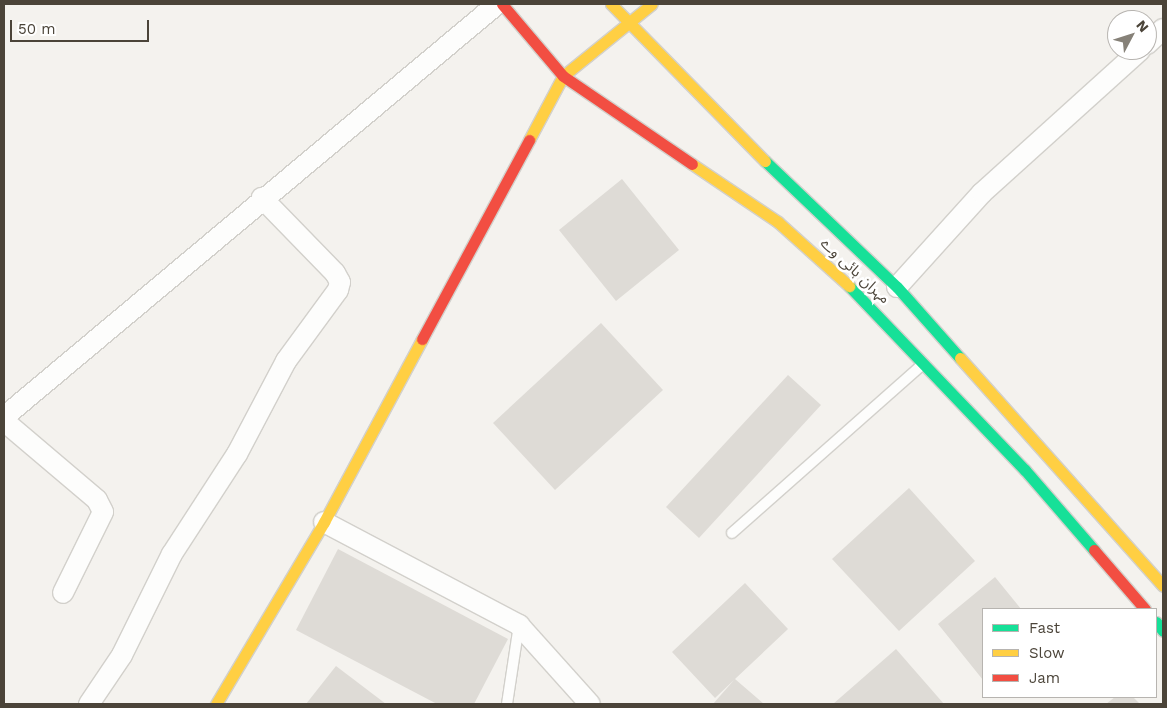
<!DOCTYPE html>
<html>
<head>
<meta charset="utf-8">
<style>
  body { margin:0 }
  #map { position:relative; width:1167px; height:708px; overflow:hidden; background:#f4f2ee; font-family:"Work Sans","Noto Sans Arabic",sans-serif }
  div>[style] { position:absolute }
  .building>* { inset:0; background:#dedbd6 }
  .roads { filter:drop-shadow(1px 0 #d2d0cb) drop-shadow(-1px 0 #d2d0cb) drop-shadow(0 1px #d2d0cb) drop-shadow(0 -1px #d2d0cb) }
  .lane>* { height:10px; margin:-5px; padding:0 5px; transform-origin:5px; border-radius:5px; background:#fdfdfc }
  .street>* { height:20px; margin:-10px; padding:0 10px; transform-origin:10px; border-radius:10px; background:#fdfdfc }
  .fast>* { height:11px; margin:-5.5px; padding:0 5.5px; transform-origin:5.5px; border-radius:5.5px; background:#16e098 }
  .slow>* { height:11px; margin:-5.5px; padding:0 5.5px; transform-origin:5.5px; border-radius:5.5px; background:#ffcf43 }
  .jam>* { height:11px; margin:-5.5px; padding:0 5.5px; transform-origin:5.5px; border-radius:5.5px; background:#f24e42 }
  span { translate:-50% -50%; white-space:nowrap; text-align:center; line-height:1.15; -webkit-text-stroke:5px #fff; paint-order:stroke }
  .street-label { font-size:15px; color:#4b4439 }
  .frame { position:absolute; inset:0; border:5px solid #4b4439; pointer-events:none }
  .legend { position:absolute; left:982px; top:608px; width:175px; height:90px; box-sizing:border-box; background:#fff; border:1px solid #b7b4b0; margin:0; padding:6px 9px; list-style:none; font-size:15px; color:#4b4439 }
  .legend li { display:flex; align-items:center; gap:10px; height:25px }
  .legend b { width:25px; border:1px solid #b7b4b0 }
  .north { position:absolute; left:1107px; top:10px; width:50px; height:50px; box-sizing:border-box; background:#fff; border:1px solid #b7b4b0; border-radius:50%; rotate:50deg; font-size:14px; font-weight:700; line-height:20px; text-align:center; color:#4b4439 }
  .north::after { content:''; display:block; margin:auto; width:18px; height:22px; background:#868178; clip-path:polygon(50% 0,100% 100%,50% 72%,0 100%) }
  .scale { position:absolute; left:10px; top:20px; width:139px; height:22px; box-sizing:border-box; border:2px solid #4b4439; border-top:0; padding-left:6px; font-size:15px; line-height:18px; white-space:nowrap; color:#4b4439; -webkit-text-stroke:4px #fff; paint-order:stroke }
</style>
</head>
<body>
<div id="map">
  <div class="building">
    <div style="clip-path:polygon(622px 179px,679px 250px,616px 301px,559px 230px)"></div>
    <div style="clip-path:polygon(601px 323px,663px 390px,555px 490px,493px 423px)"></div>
    <div style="clip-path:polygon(788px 375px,821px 405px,699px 538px,666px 507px)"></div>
    <div style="clip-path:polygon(909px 488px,975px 561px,899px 631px,832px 559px)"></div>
    <div style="clip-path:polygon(338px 549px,508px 639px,474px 704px,437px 704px,296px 630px)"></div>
    <div style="clip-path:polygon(995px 577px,1021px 609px,983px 609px,983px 680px,938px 624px)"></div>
    <div style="clip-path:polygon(745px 583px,788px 629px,735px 679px,764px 704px,713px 704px,734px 680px,715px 698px,672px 652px)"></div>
    <div style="clip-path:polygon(896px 649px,944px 704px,833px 704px)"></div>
    <div style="clip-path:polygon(336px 666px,386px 704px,306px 704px)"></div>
    <div style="clip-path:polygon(1115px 697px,1133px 697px,1140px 704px,1106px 704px)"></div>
  </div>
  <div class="roads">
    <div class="lane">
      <div style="left:732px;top:533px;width:255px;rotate:-41.5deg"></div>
      <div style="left:507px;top:704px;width:80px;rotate:-81.4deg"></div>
    </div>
    <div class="street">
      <div style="left:1147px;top:44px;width:22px;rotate:-43deg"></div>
      <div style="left:897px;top:287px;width:127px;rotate:-47.9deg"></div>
      <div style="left:982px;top:193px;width:213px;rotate:-42.1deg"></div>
      <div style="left:4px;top:417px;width:643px;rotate:-39.95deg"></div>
      <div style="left:4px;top:421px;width:122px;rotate:40.3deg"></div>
      <div style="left:97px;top:500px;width:13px;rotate:63deg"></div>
      <div style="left:103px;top:512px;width:90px;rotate:116.3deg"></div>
      <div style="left:324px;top:522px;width:221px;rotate:27.8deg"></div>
      <div style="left:519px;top:625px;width:106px;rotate:48.1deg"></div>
      <div style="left:89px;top:704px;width:59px;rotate:-56deg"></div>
      <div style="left:122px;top:655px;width:113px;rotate:-63.7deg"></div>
      <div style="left:172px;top:554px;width:119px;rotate:-57deg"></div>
      <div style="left:237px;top:454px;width:105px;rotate:-62.2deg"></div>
      <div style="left:286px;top:361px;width:88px;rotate:-53.8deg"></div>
      <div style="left:338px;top:290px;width:8px;rotate:-76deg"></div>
      <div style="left:340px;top:282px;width:10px;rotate:-119deg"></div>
      <div style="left:335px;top:273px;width:105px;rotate:-134.2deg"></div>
    </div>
    <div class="fast">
      <div style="left:765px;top:161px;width:182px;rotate:43.7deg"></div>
      <div style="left:897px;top:287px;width:95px;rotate:48.4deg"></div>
      <div style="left:849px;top:286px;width:255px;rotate:46.3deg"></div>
      <div style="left:1025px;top:470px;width:106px;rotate:49.2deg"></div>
      <div style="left:1156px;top:622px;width:11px;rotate:52deg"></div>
    </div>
    <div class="slow">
      <div style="left:611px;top:4px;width:220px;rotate:45.6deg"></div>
      <div style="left:529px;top:140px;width:72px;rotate:-62deg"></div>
      <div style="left:563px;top:76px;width:114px;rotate:-39deg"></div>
      <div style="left:692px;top:164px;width:104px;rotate:34deg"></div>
      <div style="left:778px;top:222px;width:96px;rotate:42deg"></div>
      <div style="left:960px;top:358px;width:305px;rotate:48.3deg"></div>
      <div style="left:216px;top:704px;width:212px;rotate:-59.3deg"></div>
      <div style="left:324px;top:522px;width:208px;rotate:-61.8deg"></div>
    </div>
    <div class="jam">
      <div style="left:502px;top:4px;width:94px;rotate:49.7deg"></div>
      <div style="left:563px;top:76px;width:156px;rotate:34.3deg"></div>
      <div style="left:422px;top:339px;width:226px;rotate:-61.7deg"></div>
      <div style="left:1094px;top:550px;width:78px;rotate:49.2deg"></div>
    </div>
  </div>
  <div class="street-label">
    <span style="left:855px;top:271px;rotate:43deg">مہران ہائی وے</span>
  </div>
  <div class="frame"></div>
  <ul class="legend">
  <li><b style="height:6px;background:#16e098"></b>Fast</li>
  <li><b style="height:6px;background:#ffcf43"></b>Slow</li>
  <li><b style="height:6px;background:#f24e42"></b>Jam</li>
  </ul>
  <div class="north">N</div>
  <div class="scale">50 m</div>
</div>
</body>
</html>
